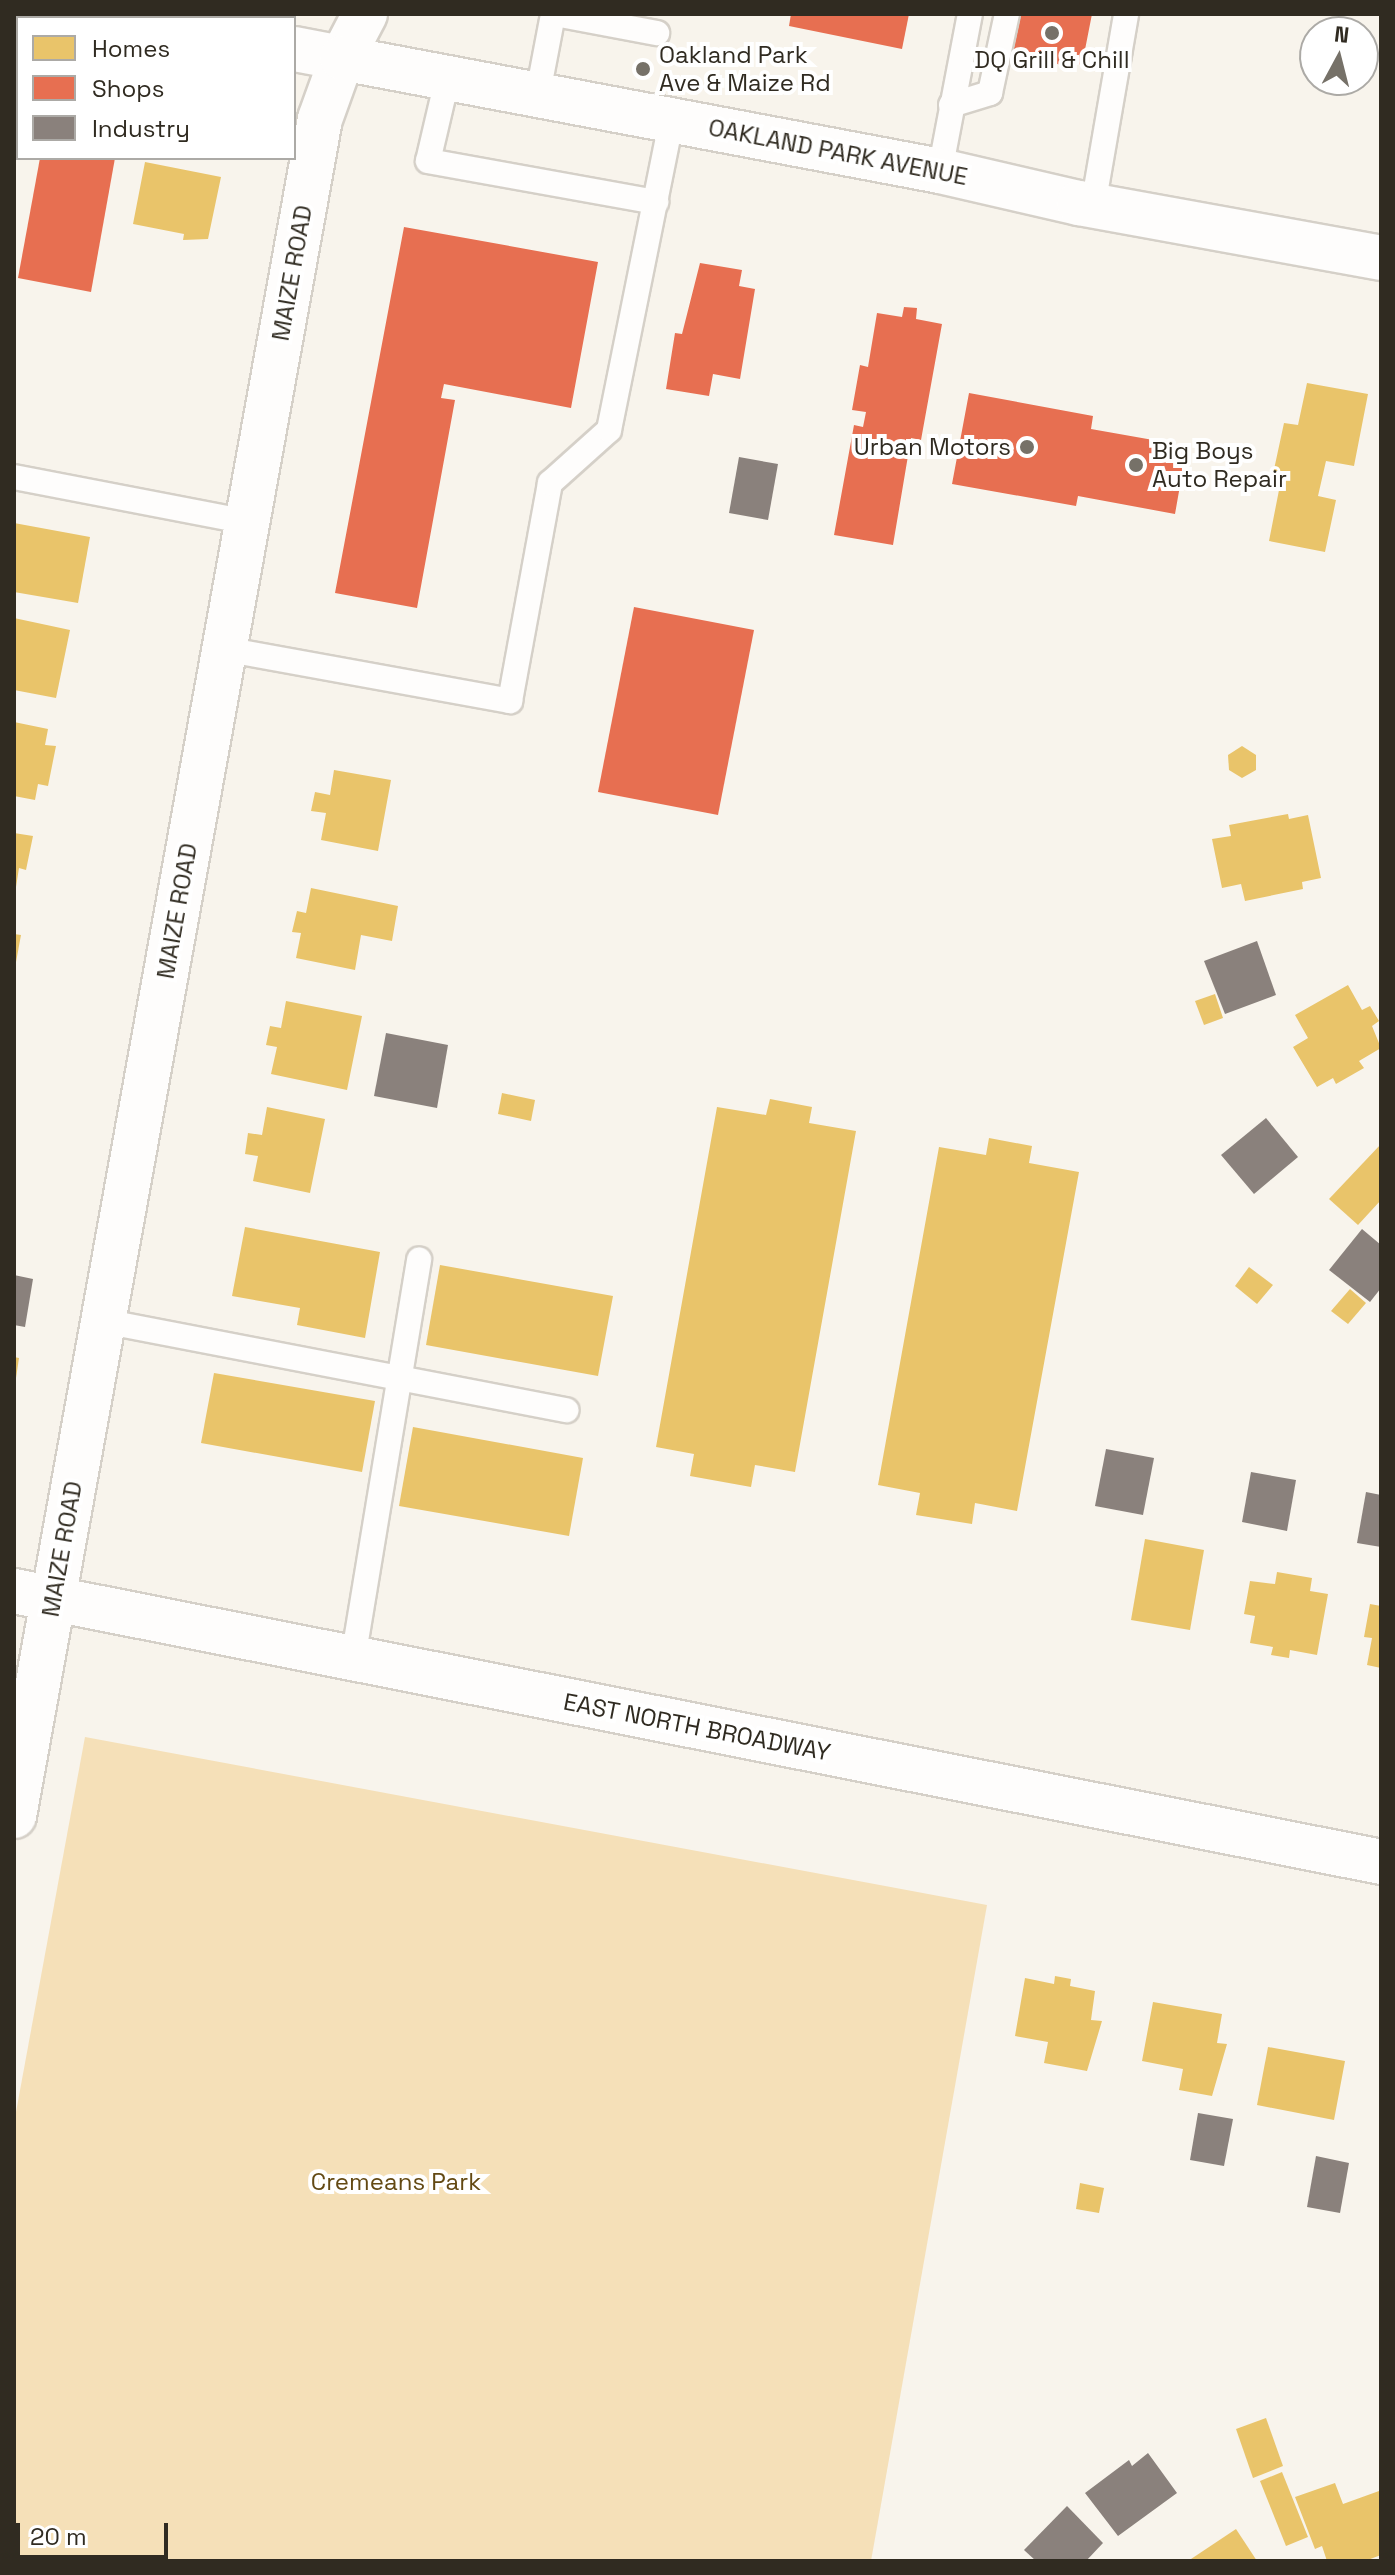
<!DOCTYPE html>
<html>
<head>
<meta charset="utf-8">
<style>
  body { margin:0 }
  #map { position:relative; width:1395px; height:2575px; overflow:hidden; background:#f8f4ec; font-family:"Space Grotesk",sans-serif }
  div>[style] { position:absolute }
  .green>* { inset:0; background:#f5e0b8 }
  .homes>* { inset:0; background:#e9c46a }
  .shops>* { inset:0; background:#e76f51 }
  .industry>* { inset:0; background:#8a817c }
  .roads { filter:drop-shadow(2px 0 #d5d0c8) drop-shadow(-2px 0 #d5d0c8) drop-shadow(0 2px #d5d0c8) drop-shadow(0 -2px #d5d0c8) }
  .service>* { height:24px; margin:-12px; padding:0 12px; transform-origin:12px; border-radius:12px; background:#fefdfc }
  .minor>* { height:44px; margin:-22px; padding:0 22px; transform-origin:22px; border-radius:22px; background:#fefdfc }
  .tertiary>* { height:44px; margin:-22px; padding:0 22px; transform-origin:22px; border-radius:22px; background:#fefdfc }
  .secondary>* { height:44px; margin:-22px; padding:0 22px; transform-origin:22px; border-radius:22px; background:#fefdfc }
  .dots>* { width:22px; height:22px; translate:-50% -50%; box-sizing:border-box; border:4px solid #fff; border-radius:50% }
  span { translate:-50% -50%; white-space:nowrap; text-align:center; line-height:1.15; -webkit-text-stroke:8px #fff; paint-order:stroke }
  .poi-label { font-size:24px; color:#302b21 }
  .left { translate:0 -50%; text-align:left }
  .right { translate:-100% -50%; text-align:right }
  .street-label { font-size:24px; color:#302b21 }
  .park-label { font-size:24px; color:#634913 }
  .frame { position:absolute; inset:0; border:16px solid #302b21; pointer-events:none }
  .legend { position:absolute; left:16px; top:16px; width:280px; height:144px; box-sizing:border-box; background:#fff; border:2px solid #acaaa6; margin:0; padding:10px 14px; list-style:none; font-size:24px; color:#302b21 }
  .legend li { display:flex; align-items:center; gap:16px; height:40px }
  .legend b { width:40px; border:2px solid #acaaa6 }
  .north { position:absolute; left:1299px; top:16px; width:80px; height:80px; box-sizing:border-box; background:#fff; border:2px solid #acaaa6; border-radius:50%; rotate:7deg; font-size:22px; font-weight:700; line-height:32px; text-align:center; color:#302b21 }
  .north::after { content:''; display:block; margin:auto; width:28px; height:36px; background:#767168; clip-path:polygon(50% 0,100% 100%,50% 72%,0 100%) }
  .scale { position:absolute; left:16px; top:2523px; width:152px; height:36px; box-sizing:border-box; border:4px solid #302b21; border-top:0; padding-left:10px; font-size:24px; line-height:28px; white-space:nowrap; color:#302b21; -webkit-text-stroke:6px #fff; paint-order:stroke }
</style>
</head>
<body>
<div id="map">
  <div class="green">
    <div style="clip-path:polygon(85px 1737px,987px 1905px,871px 2561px,14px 2561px,14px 2123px)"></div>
  </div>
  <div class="homes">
    <div style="clip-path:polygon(145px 162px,221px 177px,208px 239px,183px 240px,184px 234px,133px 224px)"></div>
    <div style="clip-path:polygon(1307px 383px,1368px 394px,1354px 466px,1326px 461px,1318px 496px,1336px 500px,1325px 552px,1269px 541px,1279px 490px,1270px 488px,1284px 423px,1298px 425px)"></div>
    <div style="clip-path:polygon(14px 523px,90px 537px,78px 603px,14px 592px)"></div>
    <div style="clip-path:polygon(14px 618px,70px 630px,56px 698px,14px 690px)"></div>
    <div style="clip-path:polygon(14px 722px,48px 729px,45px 745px,56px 746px,48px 786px,38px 784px,35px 800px,14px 796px)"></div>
    <div style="clip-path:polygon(1242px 746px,1256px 755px,1256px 770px,1242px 778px,1229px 770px,1228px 755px)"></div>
    <div style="clip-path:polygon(334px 770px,391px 780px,378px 851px,321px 840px,326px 813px,311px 811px,315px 792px,330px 795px)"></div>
    <div style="clip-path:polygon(1288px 814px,1289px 819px,1308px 815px,1321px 878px,1302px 882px,1303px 889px,1245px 901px,1241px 884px,1222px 888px,1212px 839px,1231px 836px,1229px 825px)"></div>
    <div style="clip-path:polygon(14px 833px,33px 836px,26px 870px,19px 868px,16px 887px)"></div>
    <div style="clip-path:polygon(311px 888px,398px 906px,392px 941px,361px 935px,355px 970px,296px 958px,301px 933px,292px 932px,297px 911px,306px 913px)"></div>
    <div style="clip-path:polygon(14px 934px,21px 935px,16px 962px,14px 962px)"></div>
    <div style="clip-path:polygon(1348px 985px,1362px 1010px,1370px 1006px,1379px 1021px,1372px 1026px,1381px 1048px,1359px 1061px,1364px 1068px,1336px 1084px,1333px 1078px,1317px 1087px,1293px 1047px,1308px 1038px,1295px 1015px)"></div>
    <div style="clip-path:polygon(1215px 994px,1223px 1018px,1204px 1025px,1195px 1001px)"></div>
    <div style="clip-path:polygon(286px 1001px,362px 1016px,347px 1090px,271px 1074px,277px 1047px,266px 1045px,270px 1026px,281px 1028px)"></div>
    <div style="clip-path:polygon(502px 1093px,535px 1100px,531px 1121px,498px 1114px)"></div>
    <div style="clip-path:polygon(770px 1099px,812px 1107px,809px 1123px,856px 1131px,795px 1472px,755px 1465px,751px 1487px,690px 1476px,694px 1454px,656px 1447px,717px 1107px,766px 1115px)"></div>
    <div style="clip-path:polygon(267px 1107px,325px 1119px,310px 1193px,253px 1181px,258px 1156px,245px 1154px,248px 1133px,262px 1135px)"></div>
    <div style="clip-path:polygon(989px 1138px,1032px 1146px,1029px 1163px,1079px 1172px,1017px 1511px,975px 1503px,972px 1524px,916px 1515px,920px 1493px,878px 1485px,939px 1147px,986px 1155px)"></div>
    <div style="clip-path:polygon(1381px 1144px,1381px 1200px,1358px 1225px,1329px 1199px)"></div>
    <div style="clip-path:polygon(245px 1227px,380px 1252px,365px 1338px,297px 1325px,300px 1308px,232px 1296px)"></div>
    <div style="clip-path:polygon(440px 1265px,613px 1296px,598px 1376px,426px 1345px)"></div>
    <div style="clip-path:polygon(1249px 1267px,1273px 1285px,1257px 1304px,1235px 1286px)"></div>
    <div style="clip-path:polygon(1350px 1289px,1366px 1303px,1348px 1324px,1331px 1311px)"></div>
    <div style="clip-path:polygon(14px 1357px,19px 1358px,16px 1378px,14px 1378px)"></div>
    <div style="clip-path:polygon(214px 1373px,375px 1401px,362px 1472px,201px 1443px)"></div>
    <div style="clip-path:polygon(413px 1427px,583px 1458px,569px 1536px,399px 1506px)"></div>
    <div style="clip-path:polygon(1145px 1539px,1204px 1550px,1190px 1630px,1131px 1620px)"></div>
    <div style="clip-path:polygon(1277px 1572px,1312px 1578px,1310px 1591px,1328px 1594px,1317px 1655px,1290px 1650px,1289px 1658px,1271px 1655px,1273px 1647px,1250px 1643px,1255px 1616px,1244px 1614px,1250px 1581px,1275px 1584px)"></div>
    <div style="clip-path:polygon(1370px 1604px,1381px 1606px,1381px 1668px,1367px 1665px,1372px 1638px,1364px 1637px)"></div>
    <div style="clip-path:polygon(1055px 1976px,1071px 1979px,1070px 1986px,1095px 1991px,1091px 2020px,1102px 2021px,1087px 2071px,1044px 2063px,1048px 2042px,1015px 2036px,1025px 1978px,1054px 1984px)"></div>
    <div style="clip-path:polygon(1153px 2002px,1222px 2014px,1217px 2043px,1227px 2044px,1212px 2096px,1179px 2090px,1183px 2069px,1142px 2061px)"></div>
    <div style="clip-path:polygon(1268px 2047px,1345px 2061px,1334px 2120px,1257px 2105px)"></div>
    <div style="clip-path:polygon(1080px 2183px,1104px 2188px,1099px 2213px,1076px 2209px)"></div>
    <div style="clip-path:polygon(1266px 2418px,1283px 2466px,1253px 2478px,1236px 2429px)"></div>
    <div style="clip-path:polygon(1282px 2472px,1308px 2537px,1286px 2546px,1260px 2481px)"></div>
    <div style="clip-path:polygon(1335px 2483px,1343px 2504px,1379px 2491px,1381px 2555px,1365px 2561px,1327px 2561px,1322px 2546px,1315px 2549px,1295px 2497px)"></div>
    <div style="clip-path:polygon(1236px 2529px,1257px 2561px,1188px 2561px)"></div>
  </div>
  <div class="shops">
    <div style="clip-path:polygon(791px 14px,909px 14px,902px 49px,789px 26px)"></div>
    <div style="clip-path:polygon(1019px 14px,1092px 14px,1082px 65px,1062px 60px,1061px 65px,1012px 52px)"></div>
    <div style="clip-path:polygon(40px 158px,115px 158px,91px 292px,18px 278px)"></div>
    <div style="clip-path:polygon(404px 227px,598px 262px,571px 408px,444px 384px,441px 398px,455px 400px,417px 608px,335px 593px)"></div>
    <div style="clip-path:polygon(700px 263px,742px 270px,739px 286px,755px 289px,740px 379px,713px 374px,709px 396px,666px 389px,675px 333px,682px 334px)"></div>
    <div style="clip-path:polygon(904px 307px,917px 308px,916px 319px,942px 324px,921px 440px,911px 438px,893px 545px,834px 535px,854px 425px,863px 427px,866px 412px,852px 410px,860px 365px,868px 367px,877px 313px,902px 317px)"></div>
    <div style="clip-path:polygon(969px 393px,1093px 416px,1091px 429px,1187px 446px,1175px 514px,1078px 496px,1076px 506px,952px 484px)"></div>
    <div style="clip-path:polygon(634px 607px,754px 630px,718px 815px,598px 792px)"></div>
  </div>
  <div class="industry">
    <div style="clip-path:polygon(739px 457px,778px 464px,768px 520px,729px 513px)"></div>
    <div style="clip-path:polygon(1257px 941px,1276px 995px,1225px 1014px,1204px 961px)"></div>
    <div style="clip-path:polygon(386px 1033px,448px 1045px,437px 1108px,374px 1096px)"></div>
    <div style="clip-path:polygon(1266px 1118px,1298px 1157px,1254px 1194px,1221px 1155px)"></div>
    <div style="clip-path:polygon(1362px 1229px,1381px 1245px,1381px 1288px,1370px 1302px,1329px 1270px)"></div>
    <div style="clip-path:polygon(14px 1275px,33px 1279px,25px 1327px,14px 1325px)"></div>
    <div style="clip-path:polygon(1106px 1449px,1154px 1458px,1143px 1515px,1095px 1506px)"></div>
    <div style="clip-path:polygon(1251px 1472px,1296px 1480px,1287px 1531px,1242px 1522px)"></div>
    <div style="clip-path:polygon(1366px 1492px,1381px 1495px,1381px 1547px,1357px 1543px)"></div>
    <div style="clip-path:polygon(1198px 2113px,1233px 2119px,1224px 2166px,1190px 2160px)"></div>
    <div style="clip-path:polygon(1316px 2156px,1349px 2163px,1340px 2213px,1307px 2207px)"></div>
    <div style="clip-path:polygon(1148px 2453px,1177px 2493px,1118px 2536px,1085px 2493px,1129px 2460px,1132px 2466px)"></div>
    <div style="clip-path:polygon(1067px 2506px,1103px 2543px,1086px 2561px,1036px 2561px,1024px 2550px)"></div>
  </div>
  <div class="roads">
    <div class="service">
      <div style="left:555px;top:14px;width:104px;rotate:10.6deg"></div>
      <div style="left:448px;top:76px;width:87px;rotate:103.2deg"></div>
      <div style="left:428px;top:161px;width:232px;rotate:10.2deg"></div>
      <div style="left:538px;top:93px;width:80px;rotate:-79.2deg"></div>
      <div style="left:951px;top:105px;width:41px;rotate:-17.1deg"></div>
      <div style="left:990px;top:93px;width:81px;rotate:-77.9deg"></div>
      <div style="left:940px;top:171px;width:160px;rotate:-79.2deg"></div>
      <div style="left:1093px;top:206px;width:195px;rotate:-80.2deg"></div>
      <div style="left:14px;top:477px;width:238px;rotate:10.9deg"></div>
      <div style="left:224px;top:649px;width:291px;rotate:10.3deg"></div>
      <div style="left:510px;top:701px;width:222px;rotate:-79.6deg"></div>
      <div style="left:550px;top:483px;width:79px;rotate:-41.9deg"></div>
      <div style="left:609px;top:430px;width:318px;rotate:-78.6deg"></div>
      <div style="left:103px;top:1321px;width:472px;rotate:10.9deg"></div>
      <div style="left:353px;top:1659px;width:405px;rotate:-80.6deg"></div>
    </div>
    <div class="minor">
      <div style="left:86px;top:14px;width:24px;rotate:9deg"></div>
      <div style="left:14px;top:1816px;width:1724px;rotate:-79.78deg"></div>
      <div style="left:320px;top:119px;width:65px;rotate:-70.2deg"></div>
      <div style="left:342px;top:58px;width:49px;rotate:-169.4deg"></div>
    </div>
    <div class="tertiary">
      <div style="left:365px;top:14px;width:50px;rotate:117.6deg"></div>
      <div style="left:342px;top:58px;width:609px;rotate:10.7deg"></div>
      <div style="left:940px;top:171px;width:143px;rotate:13deg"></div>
      <div style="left:1079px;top:203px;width:307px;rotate:10.3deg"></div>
    </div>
    <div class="secondary">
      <div style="left:14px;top:1591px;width:1394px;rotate:11.21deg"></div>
    </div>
  </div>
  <div class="dots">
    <div style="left:1052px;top:33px;background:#767168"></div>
    <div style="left:643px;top:69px;background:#767168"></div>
    <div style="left:1027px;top:447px;background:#767168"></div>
    <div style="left:1136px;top:465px;background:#767168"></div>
  </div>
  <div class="poi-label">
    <span class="left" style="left:659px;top:69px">Oakland Park<br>Ave &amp; Maize Rd</span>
    <span style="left:1052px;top:60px">DQ Grill &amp; Chill</span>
    <span class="right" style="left:1011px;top:447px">Urban Motors</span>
    <span class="left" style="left:1152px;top:465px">Big Boys<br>Auto Repair</span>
  </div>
  <div class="street-label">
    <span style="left:838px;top:152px;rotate:11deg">OAKLAND PARK AVENUE</span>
    <span style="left:292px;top:273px;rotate:-80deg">MAIZE ROAD</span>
    <span style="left:177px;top:911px;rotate:-80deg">MAIZE ROAD</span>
    <span style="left:62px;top:1549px;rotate:-80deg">MAIZE ROAD</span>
    <span style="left:697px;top:1727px;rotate:11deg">EAST NORTH BROADWAY</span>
  </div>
  <div class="park-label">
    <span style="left:396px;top:2182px">Cremeans Park</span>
  </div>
  <div class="frame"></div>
  <ul class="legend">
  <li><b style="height:22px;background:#e9c46a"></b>Homes</li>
  <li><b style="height:22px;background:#e76f51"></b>Shops</li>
  <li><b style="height:22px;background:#8a817c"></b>Industry</li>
  </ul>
  <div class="north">N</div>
  <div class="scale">20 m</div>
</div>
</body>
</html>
